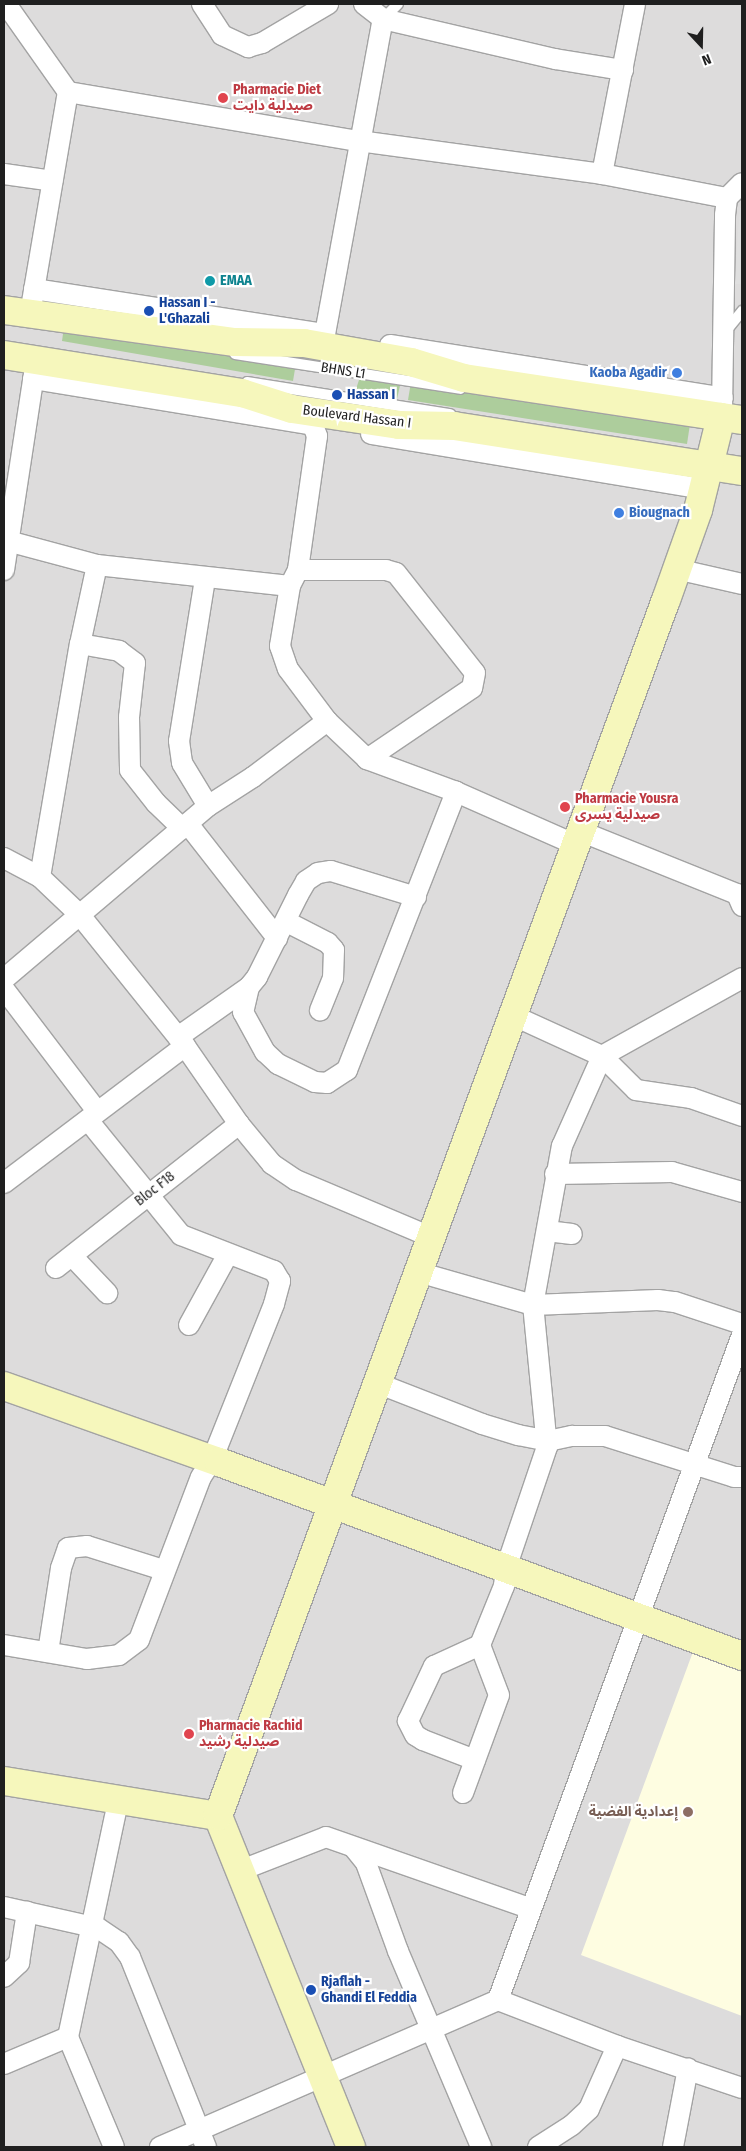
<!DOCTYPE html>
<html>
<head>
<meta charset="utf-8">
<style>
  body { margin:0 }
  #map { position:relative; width:746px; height:2151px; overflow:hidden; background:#efece6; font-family:"Fira Sans Condensed","Noto Sans Arabic",sans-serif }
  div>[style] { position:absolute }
  .residential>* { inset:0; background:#dddcdc }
  .education>* { inset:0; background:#fefde1 }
  .forest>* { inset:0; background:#adcd9c }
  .parking>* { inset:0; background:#dfdfdf }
  .roads { filter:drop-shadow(1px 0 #a3a3a3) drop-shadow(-1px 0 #a3a3a3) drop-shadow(0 1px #a3a3a3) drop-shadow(0 -1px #a3a3a3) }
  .lane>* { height:10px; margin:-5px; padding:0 5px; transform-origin:5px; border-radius:5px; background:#fff }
  .street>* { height:20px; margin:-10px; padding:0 10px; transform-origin:10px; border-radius:10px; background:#fff }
  .secondary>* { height:28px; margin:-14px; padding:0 14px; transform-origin:14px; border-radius:14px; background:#f6f7bc }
  .dots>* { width:14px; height:14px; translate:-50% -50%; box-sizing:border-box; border:2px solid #fff; border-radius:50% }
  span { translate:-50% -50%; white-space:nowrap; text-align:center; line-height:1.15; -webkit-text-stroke:4.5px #fff; paint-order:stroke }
  .health-label { font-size:14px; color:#be3a42; font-weight:700 }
  .left { translate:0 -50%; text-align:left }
  .culture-label { font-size:14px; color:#0d838f; font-weight:700 }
  .transit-label { font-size:14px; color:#164399; font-weight:700 }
  .street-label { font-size:14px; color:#1f1f1f }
  .shop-label { font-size:14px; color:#366cbe; font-weight:700 }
  .right { translate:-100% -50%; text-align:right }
  .education-label { font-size:14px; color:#785e54; font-weight:700 }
  .frame { position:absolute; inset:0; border:5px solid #1f1f1f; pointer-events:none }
  .north { position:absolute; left:676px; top:20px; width:50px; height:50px; -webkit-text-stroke:4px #fff; paint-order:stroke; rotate:159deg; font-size:14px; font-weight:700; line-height:20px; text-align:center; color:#1f1f1f }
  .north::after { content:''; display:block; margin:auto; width:18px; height:22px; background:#1f1f1f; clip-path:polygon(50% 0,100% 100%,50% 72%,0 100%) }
</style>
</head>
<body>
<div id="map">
  <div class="residential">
    <div style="clip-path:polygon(4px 4px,742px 4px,742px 2147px,4px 2147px)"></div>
  </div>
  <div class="education">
    <div style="clip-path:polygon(694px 1649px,742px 1669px,742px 2016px,581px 1955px)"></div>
  </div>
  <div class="forest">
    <div style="clip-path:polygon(64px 327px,296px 363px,293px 381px,62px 341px)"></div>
    <div style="clip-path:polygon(361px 374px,401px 381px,397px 399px,355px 392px)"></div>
    <div style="clip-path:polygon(411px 382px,690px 424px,687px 444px,408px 400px)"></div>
  </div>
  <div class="parking">
    <div style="clip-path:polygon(740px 208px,742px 208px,742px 284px,734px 284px)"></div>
  </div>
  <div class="roads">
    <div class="lane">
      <div style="left:383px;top:19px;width:21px;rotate:-45deg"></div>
      <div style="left:726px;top:331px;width:26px;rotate:-51deg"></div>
      <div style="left:235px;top:354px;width:228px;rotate:8.8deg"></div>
      <div style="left:247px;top:382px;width:206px;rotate:9deg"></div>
    </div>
    <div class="street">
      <div style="left:6px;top:4px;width:108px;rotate:54.8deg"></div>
      <div style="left:68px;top:92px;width:295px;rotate:9.6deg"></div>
      <div style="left:359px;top:141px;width:245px;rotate:7.7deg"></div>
      <div style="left:602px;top:174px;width:127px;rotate:10.9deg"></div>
      <div style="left:202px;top:4px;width:37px;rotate:57deg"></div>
      <div style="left:222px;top:35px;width:29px;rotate:25deg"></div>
      <div style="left:248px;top:47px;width:15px;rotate:-16deg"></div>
      <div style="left:262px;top:43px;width:77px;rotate:-30.6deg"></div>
      <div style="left:364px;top:4px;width:24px;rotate:38deg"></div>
      <div style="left:383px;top:19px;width:177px;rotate:13.1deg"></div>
      <div style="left:555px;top:59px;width:69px;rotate:9.2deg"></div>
      <div style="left:4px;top:174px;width:49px;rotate:8.1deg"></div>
      <div style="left:602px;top:174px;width:173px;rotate:-79deg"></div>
      <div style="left:34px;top:289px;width:288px;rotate:8.8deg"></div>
      <div style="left:32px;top:302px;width:213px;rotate:-80.3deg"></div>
      <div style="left:325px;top:334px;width:320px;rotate:-79.6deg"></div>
      <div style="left:390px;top:345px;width:337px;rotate:9deg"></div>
      <div style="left:33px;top:379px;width:278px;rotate:9.3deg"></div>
      <div style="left:722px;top:410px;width:195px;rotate:-89.1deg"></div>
      <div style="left:725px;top:215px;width:17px;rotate:-83deg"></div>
      <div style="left:727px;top:198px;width:21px;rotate:-45deg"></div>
      <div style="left:307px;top:411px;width:27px;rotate:68deg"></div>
      <div style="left:317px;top:436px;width:135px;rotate:98.1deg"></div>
      <div style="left:298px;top:570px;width:18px;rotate:117deg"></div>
      <div style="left:290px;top:586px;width:61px;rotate:99.5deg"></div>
      <div style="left:280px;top:646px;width:24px;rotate:71deg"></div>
      <div style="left:288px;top:669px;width:65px;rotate:53.1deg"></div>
      <div style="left:371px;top:434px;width:338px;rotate:9.4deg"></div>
      <div style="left:4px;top:540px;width:96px;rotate:15deg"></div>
      <div style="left:97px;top:565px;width:194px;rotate:6.2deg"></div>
      <div style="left:97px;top:565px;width:81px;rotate:102.1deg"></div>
      <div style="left:80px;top:644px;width:40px;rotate:10deg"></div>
      <div style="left:119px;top:651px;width:20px;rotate:37deg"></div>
      <div style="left:135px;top:663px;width:54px;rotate:96.3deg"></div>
      <div style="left:129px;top:717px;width:53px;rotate:88.9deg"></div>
      <div style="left:130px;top:770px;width:42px;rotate:51.8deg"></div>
      <div style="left:156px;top:803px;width:37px;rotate:44deg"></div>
      <div style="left:676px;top:569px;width:68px;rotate:12.8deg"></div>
      <div style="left:4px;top:570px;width:205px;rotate:-81.3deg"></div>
      <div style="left:298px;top:570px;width:88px"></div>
      <div style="left:386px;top:570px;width:10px;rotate:17deg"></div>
      <div style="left:396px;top:573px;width:127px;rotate:51.7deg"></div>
      <div style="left:475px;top:673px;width:15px;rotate:101deg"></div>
      <div style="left:472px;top:688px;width:127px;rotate:145.9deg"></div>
      <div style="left:205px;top:579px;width:164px;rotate:99.1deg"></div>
      <div style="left:179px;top:741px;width:22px;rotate:82deg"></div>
      <div style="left:182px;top:763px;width:50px;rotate:58.8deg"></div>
      <div style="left:188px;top:824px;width:145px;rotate:52deg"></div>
      <div style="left:580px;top:831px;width:169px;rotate:21.9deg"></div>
      <div style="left:737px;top:894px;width:13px;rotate:67deg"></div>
      <div style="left:4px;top:858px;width:41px;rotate:27.8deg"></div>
      <div style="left:40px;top:877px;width:54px;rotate:43.5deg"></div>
      <div style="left:79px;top:914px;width:169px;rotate:51.2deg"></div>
      <div style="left:185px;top:1046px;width:95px;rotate:55.3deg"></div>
      <div style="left:239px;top:1124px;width:52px;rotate:50.5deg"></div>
      <div style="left:272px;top:1164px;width:29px;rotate:34deg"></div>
      <div style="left:296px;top:1180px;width:147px;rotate:22.9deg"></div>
      <div style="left:40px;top:877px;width:236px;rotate:-80.3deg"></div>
      <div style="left:287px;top:922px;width:46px;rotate:27.1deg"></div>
      <div style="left:328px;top:943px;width:9px;rotate:49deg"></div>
      <div style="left:334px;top:950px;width:28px;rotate:92deg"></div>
      <div style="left:333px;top:978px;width:35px;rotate:112deg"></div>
      <div style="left:4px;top:979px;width:267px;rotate:-40.3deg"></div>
      <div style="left:208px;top:806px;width:54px;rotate:-32.8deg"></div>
      <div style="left:253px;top:777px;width:93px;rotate:-37.1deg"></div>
      <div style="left:327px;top:721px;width:55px;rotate:43.5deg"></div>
      <div style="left:367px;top:759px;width:95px;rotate:20.3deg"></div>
      <div style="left:456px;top:792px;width:131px;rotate:23.8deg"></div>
      <div style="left:249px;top:987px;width:26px;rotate:103deg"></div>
      <div style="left:243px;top:1012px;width:46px;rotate:61.2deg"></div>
      <div style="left:265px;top:1052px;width:18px;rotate:43deg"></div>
      <div style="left:278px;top:1064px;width:41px;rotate:25.9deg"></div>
      <div style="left:315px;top:1082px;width:12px;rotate:5deg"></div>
      <div style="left:327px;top:1083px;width:24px;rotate:-33deg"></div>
      <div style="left:347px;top:1070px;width:299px;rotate:-68.6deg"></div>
      <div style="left:4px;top:989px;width:153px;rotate:52.7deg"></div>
      <div style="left:512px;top:1015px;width:99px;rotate:24.5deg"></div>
      <div style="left:602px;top:1056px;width:160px;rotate:-29.1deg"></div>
      <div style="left:178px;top:1037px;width:87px;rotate:-35.2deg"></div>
      <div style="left:249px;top:987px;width:13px;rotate:-51deg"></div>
      <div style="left:257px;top:977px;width:92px;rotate:-63.4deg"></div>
      <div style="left:298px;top:895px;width:16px;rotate:-60deg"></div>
      <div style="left:306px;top:881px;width:14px;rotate:-34deg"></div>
      <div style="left:318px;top:873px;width:13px;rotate:-9deg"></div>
      <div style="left:331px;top:871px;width:89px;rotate:17deg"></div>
      <div style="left:555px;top:1174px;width:117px;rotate:-1deg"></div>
      <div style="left:672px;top:1172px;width:73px;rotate:15.9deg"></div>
      <div style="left:4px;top:1183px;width:227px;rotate:-37.1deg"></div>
      <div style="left:547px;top:1231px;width:25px;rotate:7deg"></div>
      <div style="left:73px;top:1257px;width:50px;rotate:46.6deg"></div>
      <div style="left:56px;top:1268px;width:233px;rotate:-38.2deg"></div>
      <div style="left:418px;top:1272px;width:120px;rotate:16deg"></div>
      <div style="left:533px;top:1305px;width:125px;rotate:-2.3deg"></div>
      <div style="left:658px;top:1300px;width:17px;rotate:7deg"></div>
      <div style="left:675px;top:1302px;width:71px;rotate:18.2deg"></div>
      <div style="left:189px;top:1325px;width:81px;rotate:-61.2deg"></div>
      <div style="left:377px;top:1383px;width:113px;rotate:21.3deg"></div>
      <div style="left:482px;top:1424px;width:38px;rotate:17deg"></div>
      <div style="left:518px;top:1435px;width:31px;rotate:11deg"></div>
      <div style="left:548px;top:1441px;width:25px;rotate:-12deg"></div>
      <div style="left:572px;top:1436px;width:33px"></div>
      <div style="left:605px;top:1436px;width:135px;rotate:17.6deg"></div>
      <div style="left:734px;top:1477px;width:8px"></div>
      <div style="left:4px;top:1645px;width:84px;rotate:9.6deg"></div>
      <div style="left:87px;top:1659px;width:32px;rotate:-7deg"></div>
      <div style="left:119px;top:1655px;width:25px;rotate:-37deg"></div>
      <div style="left:139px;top:1640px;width:174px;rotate:-69.2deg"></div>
      <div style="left:201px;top:1477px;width:20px;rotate:-57deg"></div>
      <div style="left:212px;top:1460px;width:168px;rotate:-68.3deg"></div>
      <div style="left:274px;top:1304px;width:24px;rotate:-75deg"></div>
      <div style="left:280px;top:1281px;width:12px;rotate:-121deg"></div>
      <div style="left:274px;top:1271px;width:100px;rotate:-158.8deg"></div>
      <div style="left:181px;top:1235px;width:148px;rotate:-129deg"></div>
      <div style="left:48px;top:1652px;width:85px;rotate:-81.2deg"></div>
      <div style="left:61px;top:1568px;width:21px;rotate:-71deg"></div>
      <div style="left:68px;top:1548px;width:19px;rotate:-6deg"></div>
      <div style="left:87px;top:1546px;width:80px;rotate:17.5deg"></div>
      <div style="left:475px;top:1760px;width:56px;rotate:-159deg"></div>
      <div style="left:423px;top:1740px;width:9px;rotate:-148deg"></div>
      <div style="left:415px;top:1735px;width:16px;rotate:-117deg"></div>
      <div style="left:408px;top:1721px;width:61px;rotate:-64.7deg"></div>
      <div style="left:434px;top:1666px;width:51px;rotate:-24.5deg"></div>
      <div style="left:480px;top:1645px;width:64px;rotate:-67.9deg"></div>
      <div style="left:504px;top:1586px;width:18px;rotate:-84deg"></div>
      <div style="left:506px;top:1568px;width:128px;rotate:-71.3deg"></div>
      <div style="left:547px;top:1447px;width:143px;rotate:-95.6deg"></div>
      <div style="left:533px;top:1305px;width:162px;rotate:-79.7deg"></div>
      <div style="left:562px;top:1146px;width:98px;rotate:-66deg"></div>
      <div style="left:602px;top:1056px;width:48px;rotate:45deg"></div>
      <div style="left:636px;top:1090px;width:56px;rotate:8.3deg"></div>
      <div style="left:691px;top:1098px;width:54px;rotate:19.4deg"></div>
      <div style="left:463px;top:1793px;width:104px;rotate:-69.8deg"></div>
      <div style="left:499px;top:1695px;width:53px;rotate:-110.8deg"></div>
      <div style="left:354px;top:1848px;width:19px;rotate:51deg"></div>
      <div style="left:366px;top:1863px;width:94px;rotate:70deg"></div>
      <div style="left:398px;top:1951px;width:213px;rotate:67deg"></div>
      <div style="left:239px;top:1871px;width:93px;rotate:-21.3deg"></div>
      <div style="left:326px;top:1837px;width:215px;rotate:19.3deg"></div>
      <div style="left:4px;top:1907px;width:96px;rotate:12.6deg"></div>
      <div style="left:98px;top:1928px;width:25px;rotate:34deg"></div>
      <div style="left:119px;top:1942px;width:19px;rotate:54deg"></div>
      <div style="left:130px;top:1957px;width:205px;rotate:68.2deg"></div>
      <div style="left:4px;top:1977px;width:21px;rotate:-43deg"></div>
      <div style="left:19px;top:1963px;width:52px;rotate:-81.1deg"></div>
      <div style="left:498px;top:2000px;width:128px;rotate:21.1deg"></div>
      <div style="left:617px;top:2046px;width:132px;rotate:18.6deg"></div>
      <div style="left:68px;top:2037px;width:241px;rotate:-78deg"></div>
      <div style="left:4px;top:2064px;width:69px;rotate:-22.9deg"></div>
      <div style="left:68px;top:2037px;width:119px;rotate:67.3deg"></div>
      <div style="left:160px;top:2147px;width:369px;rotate:-23.5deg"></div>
      <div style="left:498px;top:2000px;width:708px;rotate:-69.85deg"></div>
      <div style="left:538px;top:2147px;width:40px;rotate:-32.9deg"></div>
      <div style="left:572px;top:2125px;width:23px;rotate:-43deg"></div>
      <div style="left:589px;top:2109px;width:69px;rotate:-66deg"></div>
      <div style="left:673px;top:2147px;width:80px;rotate:-79.2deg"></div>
    </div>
    <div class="secondary">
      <div style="left:4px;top:310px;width:233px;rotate:7.9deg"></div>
      <div style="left:235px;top:342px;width:69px;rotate:0.8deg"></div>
      <div style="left:304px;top:343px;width:109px;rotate:10.1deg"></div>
      <div style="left:411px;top:362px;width:55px;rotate:16.8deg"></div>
      <div style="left:464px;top:378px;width:281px;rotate:8.6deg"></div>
      <div style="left:4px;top:355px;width:241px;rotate:9.1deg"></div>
      <div style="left:242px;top:393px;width:52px;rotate:17.7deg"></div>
      <div style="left:292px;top:409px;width:108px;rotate:8.5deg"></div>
      <div style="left:399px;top:425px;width:55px;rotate:1deg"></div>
      <div style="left:454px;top:426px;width:291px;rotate:8.9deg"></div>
      <div style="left:4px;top:1386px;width:228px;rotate:19.5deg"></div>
      <div style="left:219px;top:1462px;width:558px;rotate:20.35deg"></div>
      <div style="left:4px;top:1781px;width:217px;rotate:9.3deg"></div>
      <div style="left:351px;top:2147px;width:357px;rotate:-111.9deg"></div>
      <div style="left:218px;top:1816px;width:1296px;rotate:-69.78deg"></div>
      <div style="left:666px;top:600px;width:96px;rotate:-70.4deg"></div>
      <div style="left:698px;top:510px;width:96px;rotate:-76.1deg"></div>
    </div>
  </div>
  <div class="dots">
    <div style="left:223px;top:98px;background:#e0444e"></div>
    <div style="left:210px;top:281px;background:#0f9aa8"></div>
    <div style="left:149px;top:311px;background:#1a4fb4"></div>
    <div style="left:677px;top:373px;background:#3f7fe0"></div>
    <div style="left:337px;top:395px;background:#1a4fb4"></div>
    <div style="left:619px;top:513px;background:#3f7fe0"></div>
    <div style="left:565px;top:807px;background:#e0444e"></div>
    <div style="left:189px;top:1734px;background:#e0444e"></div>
    <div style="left:688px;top:1812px;background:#8d6e63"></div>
    <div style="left:311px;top:1990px;background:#1a4fb4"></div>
  </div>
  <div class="health-label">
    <span class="left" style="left:233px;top:98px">Pharmacie Diet<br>صيدلية دايت</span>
    <span class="left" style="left:575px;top:807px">Pharmacie Yousra<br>صيدلية يسرى</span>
    <span class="left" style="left:199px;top:1734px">Pharmacie Rachid<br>صيدلية رشيد</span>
  </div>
  <div class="culture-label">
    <span class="left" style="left:220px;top:281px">EMAA</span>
  </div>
  <div class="transit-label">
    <span class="left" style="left:159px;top:311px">Hassan I -<br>L'Ghazali</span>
    <span class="left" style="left:347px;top:395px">Hassan I</span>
    <span class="left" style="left:321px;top:1990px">Rjaflah -<br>Ghandi El Feddia</span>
  </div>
  <div class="street-label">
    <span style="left:343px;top:371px;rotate:9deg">BHNS L1</span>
    <span style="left:357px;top:417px;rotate:7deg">Boulevard Hassan I</span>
    <span style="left:155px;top:1189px;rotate:-38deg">Bloc F18</span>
  </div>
  <div class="shop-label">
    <span class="right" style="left:667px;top:373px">Kaoba Agadir</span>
    <span class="left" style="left:629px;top:513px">Biougnach</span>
  </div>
  <div class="education-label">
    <span class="right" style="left:678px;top:1812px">إعدادية الفضية</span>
  </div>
  <div class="frame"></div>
  <div class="north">N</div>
</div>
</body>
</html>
